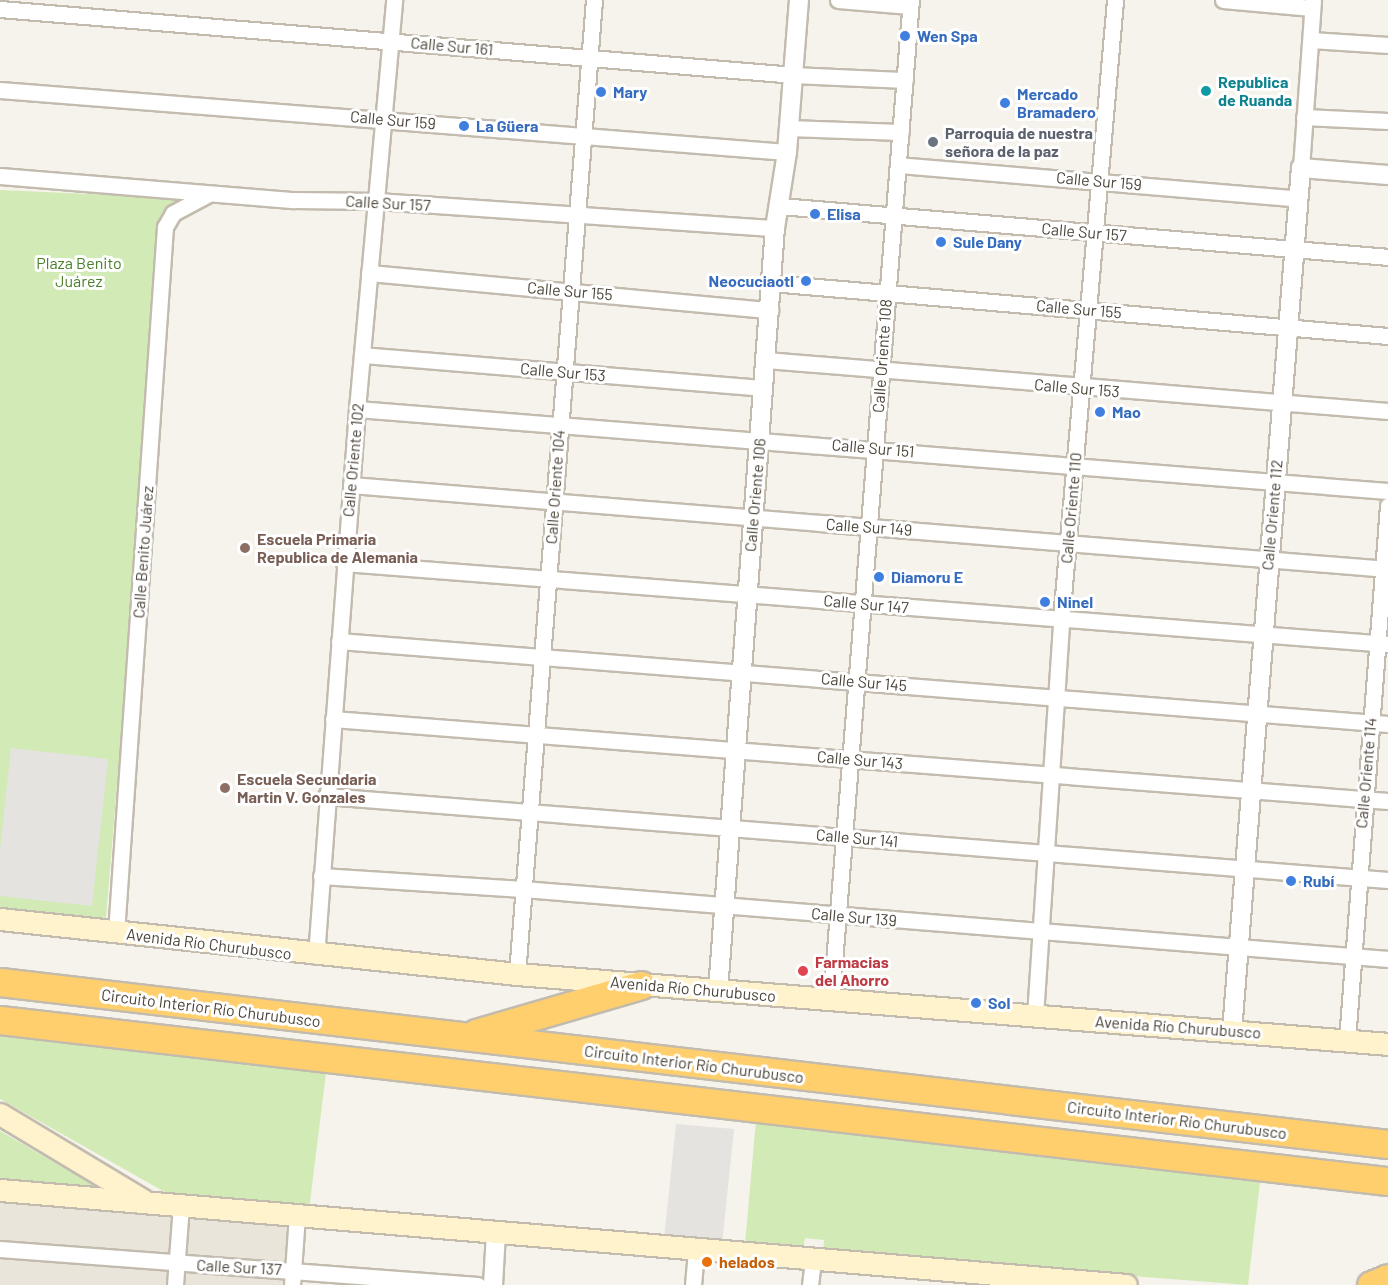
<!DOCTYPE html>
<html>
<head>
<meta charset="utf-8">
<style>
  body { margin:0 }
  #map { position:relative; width:1388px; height:1285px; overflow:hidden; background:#f6f3ec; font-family:Barlow,sans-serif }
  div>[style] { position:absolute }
  .residential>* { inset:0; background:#eae5da }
  .green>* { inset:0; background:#d2eab5 }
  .parking>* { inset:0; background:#e5e3e0 }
  .roads { filter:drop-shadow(2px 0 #c2bbae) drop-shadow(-2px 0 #c2bbae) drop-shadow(0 2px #c2bbae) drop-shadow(0 -2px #c2bbae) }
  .minor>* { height:15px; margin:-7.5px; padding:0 7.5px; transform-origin:7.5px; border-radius:7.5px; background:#fff }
  .tertiary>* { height:18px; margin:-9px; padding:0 9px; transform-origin:9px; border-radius:9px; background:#fff }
  .secondary>* { height:21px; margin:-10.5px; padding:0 10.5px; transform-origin:10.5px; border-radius:10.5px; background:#fff3cd }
  .motorway>* { height:27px; margin:-13.5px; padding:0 13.5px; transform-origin:13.5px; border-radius:13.5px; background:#ffcf6e }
  .dots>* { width:16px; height:16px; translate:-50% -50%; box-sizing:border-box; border:3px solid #fff; border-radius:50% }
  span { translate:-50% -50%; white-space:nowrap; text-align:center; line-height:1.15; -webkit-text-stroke:6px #fff; paint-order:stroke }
  .shop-label { font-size:16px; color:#366cbe; font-weight:700 }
  .left { translate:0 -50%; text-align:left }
  .right { translate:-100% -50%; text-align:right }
  .street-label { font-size:16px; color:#4b4439 }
  .culture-label { font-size:16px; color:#0d838f; font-weight:700 }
  .worship-label { font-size:16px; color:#5b616d; font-weight:700 }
  .park-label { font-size:16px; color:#4a7f2a }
  .education-label { font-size:16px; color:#785e54; font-weight:700 }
  .health-label { font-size:16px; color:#be3a42; font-weight:700 }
  .food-label { font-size:16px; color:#c56008; font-weight:700 }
</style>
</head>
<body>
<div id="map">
  <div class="residential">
    <div style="clip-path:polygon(0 1200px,176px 1215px,172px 1258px,0 1245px)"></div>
    <div style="clip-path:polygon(183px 1214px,292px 1224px,290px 1267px,179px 1260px)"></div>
    <div style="clip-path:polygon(0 1253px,172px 1267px,172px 1285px,0 1285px)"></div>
    <div style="clip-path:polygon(180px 1266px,290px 1273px,289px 1285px,179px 1285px)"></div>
  </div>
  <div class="green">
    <div style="clip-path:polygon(0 190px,179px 198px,164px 215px,106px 918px,0 908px)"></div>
    <div style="clip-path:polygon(0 1036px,326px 1073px,309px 1210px,179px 1200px,0 1099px)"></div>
    <div style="clip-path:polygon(756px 1120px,1236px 1176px,1236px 1180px,1260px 1182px,1248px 1285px,823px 1252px,824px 1240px,814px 1239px,805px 1238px,803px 1250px,745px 1244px)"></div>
    <div style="clip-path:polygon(0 1131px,111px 1195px,0 1188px)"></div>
  </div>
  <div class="parking">
    <div style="clip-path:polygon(11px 748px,108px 759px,92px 906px,0 896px,0 850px)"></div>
    <div style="clip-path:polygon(676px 1124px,734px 1129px,722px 1244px,664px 1239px)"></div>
  </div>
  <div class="roads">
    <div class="minor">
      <div style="left:838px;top:0;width:72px;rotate:4.8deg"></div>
      <div style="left:1223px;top:0;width:89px;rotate:5.1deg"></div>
      <div style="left:0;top:9px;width:797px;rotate:4.75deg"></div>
      <div style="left:794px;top:75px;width:111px;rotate:2.6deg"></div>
      <div style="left:1311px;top:40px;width:77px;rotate:3.7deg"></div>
      <div style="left:0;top:90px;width:789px;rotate:4.5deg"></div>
      <div style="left:1304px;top:117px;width:84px;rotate:2.7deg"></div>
      <div style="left:788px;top:128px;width:113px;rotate:2deg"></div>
      <div style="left:898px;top:165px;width:402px;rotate:4.8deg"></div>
      <div style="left:1301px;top:168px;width:168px;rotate:-85.9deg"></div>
      <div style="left:0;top:176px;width:295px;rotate:4.7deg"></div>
      <div style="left:294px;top:200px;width:83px;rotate:0.7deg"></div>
      <div style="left:377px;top:201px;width:399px;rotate:3.9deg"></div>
      <div style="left:780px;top:206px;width:610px;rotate:4.79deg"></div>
      <div style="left:369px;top:273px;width:403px;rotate:5.3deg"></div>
      <div style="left:771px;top:283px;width:619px;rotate:4.91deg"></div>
      <div style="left:362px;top:355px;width:403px;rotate:4.7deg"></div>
      <div style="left:766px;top:360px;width:624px;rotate:4.69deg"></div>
      <div style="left:357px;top:409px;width:1034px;rotate:4.55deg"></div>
      <div style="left:351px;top:485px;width:1040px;rotate:4.63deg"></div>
      <div style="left:344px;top:563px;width:1047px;rotate:4.44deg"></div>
      <div style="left:339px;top:641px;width:1052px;rotate:4.52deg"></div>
      <div style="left:333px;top:719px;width:1058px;rotate:4.44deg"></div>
      <div style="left:326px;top:796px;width:1065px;rotate:4.52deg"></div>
      <div style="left:321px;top:876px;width:202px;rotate:3.7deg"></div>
      <div style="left:523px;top:889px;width:868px;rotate:4.63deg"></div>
      <div style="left:116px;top:933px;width:708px;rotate:-86.03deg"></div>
      <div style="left:165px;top:227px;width:16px;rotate:-60deg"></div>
      <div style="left:173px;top:213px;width:38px;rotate:-28deg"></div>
      <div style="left:316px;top:956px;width:549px;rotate:-85.71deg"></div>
      <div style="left:357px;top:409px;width:411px;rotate:-84.8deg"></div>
      <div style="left:517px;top:974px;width:977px;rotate:-85.48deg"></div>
      <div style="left:831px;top:1000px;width:1003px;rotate:-85.43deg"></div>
      <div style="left:1035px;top:1016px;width:397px;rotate:-86.2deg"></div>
      <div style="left:1061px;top:620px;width:622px;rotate:-85.02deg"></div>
      <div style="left:1347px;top:1040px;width:536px;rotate:-85.61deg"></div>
      <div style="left:0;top:1249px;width:479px;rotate:4.3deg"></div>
      <div style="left:175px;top:1285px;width:79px;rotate:-85.7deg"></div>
      <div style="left:292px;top:1285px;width:69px;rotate:-85.9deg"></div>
      <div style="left:693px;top:1285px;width:35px;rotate:-85deg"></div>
      <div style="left:810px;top:1285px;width:25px;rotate:-83deg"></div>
    </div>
    <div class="tertiary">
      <div style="left:718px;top:991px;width:765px;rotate:-85.73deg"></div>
      <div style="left:775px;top:228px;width:77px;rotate:-81deg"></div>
      <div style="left:787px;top:152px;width:152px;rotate:-85.5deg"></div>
      <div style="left:1232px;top:1031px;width:866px;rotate:-85.43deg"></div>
      <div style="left:1301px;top:168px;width:87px;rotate:4.6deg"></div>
      <div style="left:493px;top:1285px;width:52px;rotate:-86.7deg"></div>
    </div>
    <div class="secondary">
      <div style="left:0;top:919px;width:520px;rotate:6.07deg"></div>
      <div style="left:517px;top:974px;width:874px;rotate:4.59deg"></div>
      <div style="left:0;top:1114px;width:167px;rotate:31deg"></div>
      <div style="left:0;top:1190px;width:1130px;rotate:4.82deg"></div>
    </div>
    <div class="motorway">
      <div style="left:0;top:982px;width:1397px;rotate:6.66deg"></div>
      <div style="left:0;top:1020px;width:1397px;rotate:6.62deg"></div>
      <div style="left:476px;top:1033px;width:172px;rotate:-16.2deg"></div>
      <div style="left:1371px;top:1285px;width:18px;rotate:-22deg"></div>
    </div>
  </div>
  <div class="dots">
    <div style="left:905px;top:36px;background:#3f7fe0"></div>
    <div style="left:1206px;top:91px;background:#0f9aa8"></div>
    <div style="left:601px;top:92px;background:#3f7fe0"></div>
    <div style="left:1005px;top:103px;background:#3f7fe0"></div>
    <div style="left:464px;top:126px;background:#3f7fe0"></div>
    <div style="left:933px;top:142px;background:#6b7280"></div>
    <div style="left:815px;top:214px;background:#3f7fe0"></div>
    <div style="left:941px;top:242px;background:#3f7fe0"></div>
    <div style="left:806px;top:281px;background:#3f7fe0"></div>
    <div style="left:1100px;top:412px;background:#3f7fe0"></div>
    <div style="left:245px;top:548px;background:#8d6e63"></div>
    <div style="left:879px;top:577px;background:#3f7fe0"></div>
    <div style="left:1045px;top:602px;background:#3f7fe0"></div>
    <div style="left:225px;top:788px;background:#8d6e63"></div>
    <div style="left:1291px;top:881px;background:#3f7fe0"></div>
    <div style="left:803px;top:971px;background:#e0444e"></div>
    <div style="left:976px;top:1003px;background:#3f7fe0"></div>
    <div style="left:707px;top:1262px;background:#e8710a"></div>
  </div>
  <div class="shop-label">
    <span class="left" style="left:917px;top:36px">Wen Spa</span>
    <span class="left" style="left:613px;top:92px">Mary</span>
    <span class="left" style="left:1017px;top:103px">Mercado<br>Bramadero</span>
    <span class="left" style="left:476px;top:126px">La Güera</span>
    <span class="left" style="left:827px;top:214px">Elisa</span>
    <span class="left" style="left:953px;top:242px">Sule Dany</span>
    <span class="right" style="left:794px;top:281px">Neocuciaotl</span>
    <span class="left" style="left:1112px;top:412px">Mao</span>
    <span class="left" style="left:891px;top:577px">Diamoru E</span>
    <span class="left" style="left:1057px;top:602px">Ninel</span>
    <span class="left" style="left:1303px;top:881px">Rubí</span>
    <span class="left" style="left:988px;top:1003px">Sol</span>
  </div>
  <div class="street-label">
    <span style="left:452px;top:46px;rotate:5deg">Calle Sur 161</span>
    <span style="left:393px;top:120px;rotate:5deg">Calle Sur 159</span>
    <span style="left:1099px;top:181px;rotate:5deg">Calle Sur 159</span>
    <span style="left:388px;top:203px;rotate:3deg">Calle Sur 157</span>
    <span style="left:1084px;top:232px;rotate:5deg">Calle Sur 157</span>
    <span style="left:570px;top:291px;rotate:5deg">Calle Sur 155</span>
    <span style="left:1079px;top:309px;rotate:5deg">Calle Sur 155</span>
    <span style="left:882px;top:356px;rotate:-86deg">Calle Oriente 108</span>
    <span style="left:563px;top:372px;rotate:5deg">Calle Sur 153</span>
    <span style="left:1077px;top:388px;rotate:5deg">Calle Sur 153</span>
    <span style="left:873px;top:448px;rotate:5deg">Calle Sur 151</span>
    <span style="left:353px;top:460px;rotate:-85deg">Calle Oriente 102</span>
    <span style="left:555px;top:487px;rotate:-86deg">Calle Oriente 104</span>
    <span style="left:755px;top:495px;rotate:-85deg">Calle Oriente 106</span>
    <span style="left:1071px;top:508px;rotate:-85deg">Calle Oriente 110</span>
    <span style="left:1272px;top:515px;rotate:-85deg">Calle Oriente 112</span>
    <span style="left:869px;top:527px;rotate:4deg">Calle Sur 149</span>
    <span style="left:143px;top:552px;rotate:-86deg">Calle Benito Juárez</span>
    <span style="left:866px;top:604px;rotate:5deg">Calle Sur 147</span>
    <span style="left:864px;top:682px;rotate:5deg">Calle Sur 145</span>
    <span style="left:860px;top:760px;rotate:5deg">Calle Sur 143</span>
    <span style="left:1366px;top:773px;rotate:-85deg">Calle Oriente 114</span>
    <span style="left:857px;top:838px;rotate:5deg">Calle Sur 141</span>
    <span style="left:854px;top:917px;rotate:5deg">Calle Sur 139</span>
    <span style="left:209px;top:944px;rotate:7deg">Avenida Río Churubusco</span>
    <span style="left:693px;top:989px;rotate:5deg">Avenida Río Churubusco</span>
    <span style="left:211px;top:1008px;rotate:7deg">Circuito Interior Río Churubusco</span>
    <span style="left:1178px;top:1027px;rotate:4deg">Avenida Río Churubusco</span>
    <span style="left:694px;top:1064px;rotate:7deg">Circuito Interior Río Churubusco</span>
    <span style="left:1177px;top:1120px;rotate:7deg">Circuito Interior Río Churubusco</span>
    <span style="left:239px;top:1267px;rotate:3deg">Calle Sur 137</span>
  </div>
  <div class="culture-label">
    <span class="left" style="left:1218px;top:91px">Republica<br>de Ruanda</span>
  </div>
  <div class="worship-label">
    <span class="left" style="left:945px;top:142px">Parroquia de nuestra<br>señora de la paz</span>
  </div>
  <div class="park-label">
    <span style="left:79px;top:272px">Plaza Benito<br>Juárez</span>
  </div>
  <div class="education-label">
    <span class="left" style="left:257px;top:548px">Escuela Primaria<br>Republica de Alemania</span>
    <span class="left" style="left:237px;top:788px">Escuela Secundaria<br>Martin V. Gonzales</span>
  </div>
  <div class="health-label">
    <span class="left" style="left:815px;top:971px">Farmacias<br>del Ahorro</span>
  </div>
  <div class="food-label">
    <span class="left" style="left:719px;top:1262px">helados</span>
  </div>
</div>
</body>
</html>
